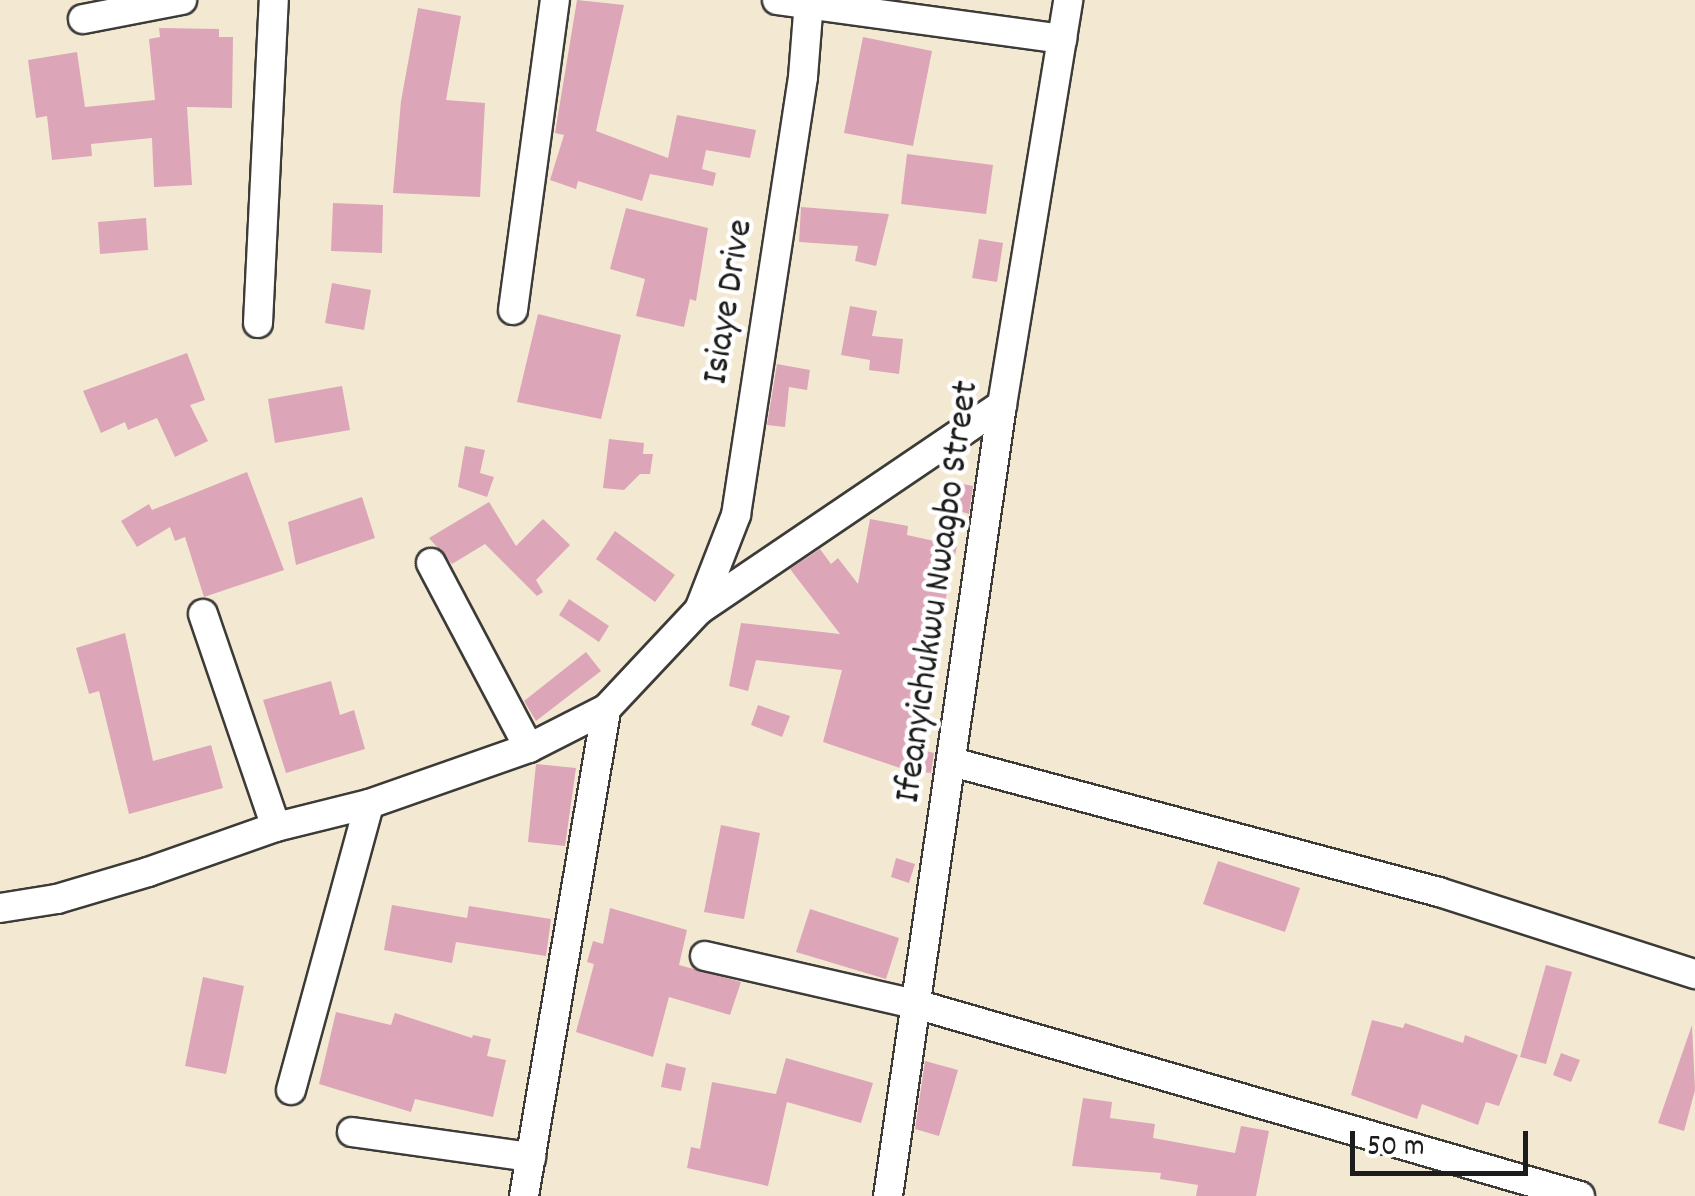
<!DOCTYPE html>
<html>
<head>
<meta charset="utf-8">
<style>
  body { margin:0 }
  #map { position:relative; width:1695px; height:1196px; overflow:hidden; background:#f3e9d3; font-family:Dekko,sans-serif }
  div>[style] { position:absolute }
  .building>* { inset:0; background:#dda5b8 }
  .roads { filter:drop-shadow(2px 0 #3c3b37) drop-shadow(-2px 0 #3c3b37) drop-shadow(0 2px #3c3b37) drop-shadow(0 -2px #3c3b37) }
  .minor>* { height:28px; margin:-14px; padding:0 14px; transform-origin:14px; border-radius:14px; background:#fff }
  span { translate:-50% -50%; white-space:nowrap; text-align:center; line-height:1.15; -webkit-text-stroke:9px #fff; paint-order:stroke }
  .street-label { font-size:38px; color:#1c1c1c }
  .scale { position:absolute; left:1350px; top:1131px; width:178px; height:45px; box-sizing:border-box; border:5px solid #1c1c1c; border-top:0; padding-left:12px; font-size:30px; line-height:35px; white-space:nowrap; color:#1c1c1c; -webkit-text-stroke:8px #fff; paint-order:stroke }
</style>
</head>
<body>
<div id="map">
  <div class="building">
    <div style="clip-path:polygon(577px 0,624px 5px,596px 131px,668px 158px,677px 115px,756px 130px,750px 158px,706px 150px,702px 169px,716px 173px,713px 186px,650px 174px,642px 201px,578px 181px,576px 189px,550px 180px,564px 135px,555px 133px)"></div>
    <div style="clip-path:polygon(418px 8px,461px 16px,446px 100px,485px 103px,480px 197px,393px 193px,401px 101px)"></div>
    <div style="clip-path:polygon(159px 28px,219px 29px,219px 37px,233px 37px,232px 108px,187px 107px,192px 185px,154px 187px,152px 138px,91px 144px,92px 156px,52px 160px,47px 116px,36px 118px,28px 60px,77px 52px,85px 107px,155px 100px,149px 39px,160px 37px)"></div>
    <div style="clip-path:polygon(863px 37px,932px 51px,913px 146px,844px 133px)"></div>
    <div style="clip-path:polygon(907px 154px,993px 165px,986px 214px,901px 204px)"></div>
    <div style="clip-path:polygon(333px 203px,383px 205px,382px 253px,331px 251px)"></div>
    <div style="clip-path:polygon(801px 207px,889px 214px,876px 266px,855px 261px,858px 246px,799px 242px)"></div>
    <div style="clip-path:polygon(626px 208px,708px 228px,696px 301px,690px 299px,684px 327px,636px 316px,645px 279px,610px 269px)"></div>
    <div style="clip-path:polygon(146px 218px,148px 250px,100px 254px,98px 222px)"></div>
    <div style="clip-path:polygon(979px 239px,1003px 243px,997px 282px,972px 278px)"></div>
    <div style="clip-path:polygon(332px 283px,371px 290px,364px 330px,325px 323px)"></div>
    <div style="clip-path:polygon(850px 306px,877px 311px,872px 336px,903px 339px,899px 374px,869px 370px,870px 360px,841px 355px)"></div>
    <div style="clip-path:polygon(538px 314px,621px 335px,601px 419px,517px 402px)"></div>
    <div style="clip-path:polygon(187px 353px,205px 400px,190px 405px,208px 441px,175px 457px,157px 418px,128px 430px,125px 422px,101px 433px,83px 391px)"></div>
    <div style="clip-path:polygon(777px 364px,810px 370px,807px 390px,789px 387px,785px 427px,767px 425px)"></div>
    <div style="clip-path:polygon(342px 386px,350px 430px,275px 443px,268px 399px)"></div>
    <div style="clip-path:polygon(609px 439px,644px 443px,643px 454px,653px 454px,650px 474px,640px 474px,624px 490px,603px 488px)"></div>
    <div style="clip-path:polygon(465px 446px,485px 450px,480px 473px,494px 477px,487px 497px,458px 487px)"></div>
    <div style="clip-path:polygon(247px 472px,284px 570px,204px 597px,185px 537px,175px 541px,170px 527px,137px 547px,121px 521px,149px 504px,152px 510px)"></div>
    <div style="clip-path:polygon(963px 484px,973px 486px,969px 514px,956px 510px)"></div>
    <div style="clip-path:polygon(362px 497px,375px 538px,296px 565px,288px 522px)"></div>
    <div style="clip-path:polygon(489px 502px,516px 546px,543px 519px,570px 545px,536px 580px,543px 592px,537px 596px,485px 544px,452px 564px,429px 538px)"></div>
    <div style="clip-path:polygon(870px 519px,908px 526px,907px 535px,957px 546px,914px 748px,934px 753px,931px 773px,906px 770px,823px 742px,842px 670px,756px 660px,748px 691px,729px 686px,741px 623px,840px 634px,790px 569px,820px 549px,831px 564px,838px 558px,858px 584px)"></div>
    <div style="clip-path:polygon(615px 531px,675px 575px,655px 602px,596px 559px)"></div>
    <div style="clip-path:polygon(569px 599px,609px 626px,599px 642px,559px 615px)"></div>
    <div style="clip-path:polygon(125px 633px,153px 761px,211px 745px,223px 788px,129px 814px,99px 691px,89px 694px,76px 648px)"></div>
    <div style="clip-path:polygon(586px 652px,601px 671px,536px 721px,524px 701px)"></div>
    <div style="clip-path:polygon(331px 681px,340px 715px,354px 710px,365px 749px,286px 773px,263px 700px)"></div>
    <div style="clip-path:polygon(758px 705px,790px 716px,782px 737px,751px 725px)"></div>
    <div style="clip-path:polygon(536px 764px,576px 768px,565px 846px,528px 842px)"></div>
    <div style="clip-path:polygon(721px 825px,760px 833px,744px 919px,704px 912px)"></div>
    <div style="clip-path:polygon(896px 858px,915px 864px,909px 883px,891px 877px)"></div>
    <div style="clip-path:polygon(1218px 861px,1300px 888px,1285px 932px,1203px 904px)"></div>
    <div style="clip-path:polygon(392px 905px,467px 918px,469px 906px,551px 919px,546px 956px,456px 942px,452px 963px,384px 950px)"></div>
    <div style="clip-path:polygon(610px 908px,687px 930px,679px 965px,741px 982px,730px 1015px,669px 997px,653px 1057px,576px 1032px,594px 964px,587px 962px,593px 941px,603px 944px)"></div>
    <div style="clip-path:polygon(810px 909px,899px 938px,886px 979px,796px 952px)"></div>
    <div style="clip-path:polygon(1546px 965px,1572px 972px,1546px 1064px,1520px 1057px)"></div>
    <div style="clip-path:polygon(203px 977px,244px 986px,226px 1074px,185px 1066px)"></div>
    <div style="clip-path:polygon(336px 1012px,391px 1025px,395px 1013px,472px 1038px,473px 1035px,491px 1039px,487px 1056px,506px 1060px,493px 1117px,415px 1099px,411px 1112px,319px 1084px)"></div>
    <div style="clip-path:polygon(1372px 1020px,1403px 1028px,1405px 1023px,1463px 1043px,1465px 1035px,1518px 1055px,1499px 1106px,1486px 1102px,1478px 1125px,1422px 1104px,1417px 1119px,1351px 1095px)"></div>
    <div style="clip-path:polygon(1692px 1025px,1695px 1090px,1684px 1131px,1658px 1123px)"></div>
    <div style="clip-path:polygon(1561px 1053px,1580px 1060px,1571px 1082px,1553px 1075px)"></div>
    <div style="clip-path:polygon(786px 1058px,873px 1083px,861px 1123px,787px 1102px,768px 1186px,687px 1168px,691px 1147px,700px 1149px,712px 1082px,776px 1094px)"></div>
    <div style="clip-path:polygon(925px 1061px,958px 1070px,939px 1136px,915px 1129px)"></div>
    <div style="clip-path:polygon(666px 1063px,686px 1068px,681px 1091px,661px 1087px)"></div>
    <div style="clip-path:polygon(1083px 1098px,1112px 1102px,1110px 1118px,1155px 1124px,1153px 1138px,1235px 1153px,1241px 1126px,1269px 1131px,1256px 1196px,1196px 1196px,1198px 1185px,1160px 1179px,1161px 1173px,1072px 1166px)"></div>
  </div>
  <div class="roads">
    <div class="minor">
      <div style="left:777px;top:0;width:288px;rotate:7.8deg"></div>
      <div style="left:83px;top:19px;width:101px;rotate:-10.9deg"></div>
      <div style="left:513px;top:310px;width:313px;rotate:-82.3deg"></div>
      <div style="left:258px;top:323px;width:323px;rotate:-87.2deg"></div>
      <div style="left:431px;top:563px;width:209px;rotate:62.1deg"></div>
      <div style="left:699px;top:610px;width:102px;rotate:-68.7deg"></div>
      <div style="left:736px;top:515px;width:443px;rotate:-81.3deg"></div>
      <div style="left:803px;top:77px;width:77px;rotate:-85.5deg"></div>
      <div style="left:203px;top:614px;width:225px;rotate:71.1deg"></div>
      <div style="left:952px;top:762px;width:504px;rotate:14.95deg"></div>
      <div style="left:1439px;top:892px;width:269px;rotate:17.8deg"></div>
      <div style="left:0;top:908px;width:58px;rotate:-9deg"></div>
      <div style="left:57px;top:899px;width:95px;rotate:-16.5deg"></div>
      <div style="left:148px;top:872px;width:136px;rotate:-19.4deg"></div>
      <div style="left:276px;top:827px;width:96px;rotate:-13.9deg"></div>
      <div style="left:369px;top:804px;width:170px;rotate:-19.3deg"></div>
      <div style="left:529px;top:748px;width:86px;rotate:-26.9deg"></div>
      <div style="left:606px;top:709px;width:136px;rotate:-46.8deg"></div>
      <div style="left:699px;top:610px;width:366px;rotate:-34.1deg"></div>
      <div style="left:705px;top:956px;width:220px;rotate:12.9deg"></div>
      <div style="left:919px;top:1005px;width:688px;rotate:16.12deg"></div>
      <div style="left:291px;top:1090px;width:296px;rotate:-74.7deg"></div>
      <div style="left:352px;top:1132px;width:181px;rotate:8deg"></div>
      <div style="left:524px;top:1196px;width:494px;rotate:-80.4deg"></div>
      <div style="left:888px;top:1196px;width:799px;rotate:-81.8deg"></div>
      <div style="left:1002px;top:405px;width:410px;rotate:-80.7deg"></div>
    </div>
  </div>
  <div class="street-label">
    <span style="left:730px;top:302px;rotate:-81deg">Isiaye Drive</span>
    <span style="left:939px;top:592px;rotate:-82deg">Ifeanyichukwu Nwagbo Street</span>
  </div>
  <div class="scale">50 m</div>
</div>
</body>
</html>
